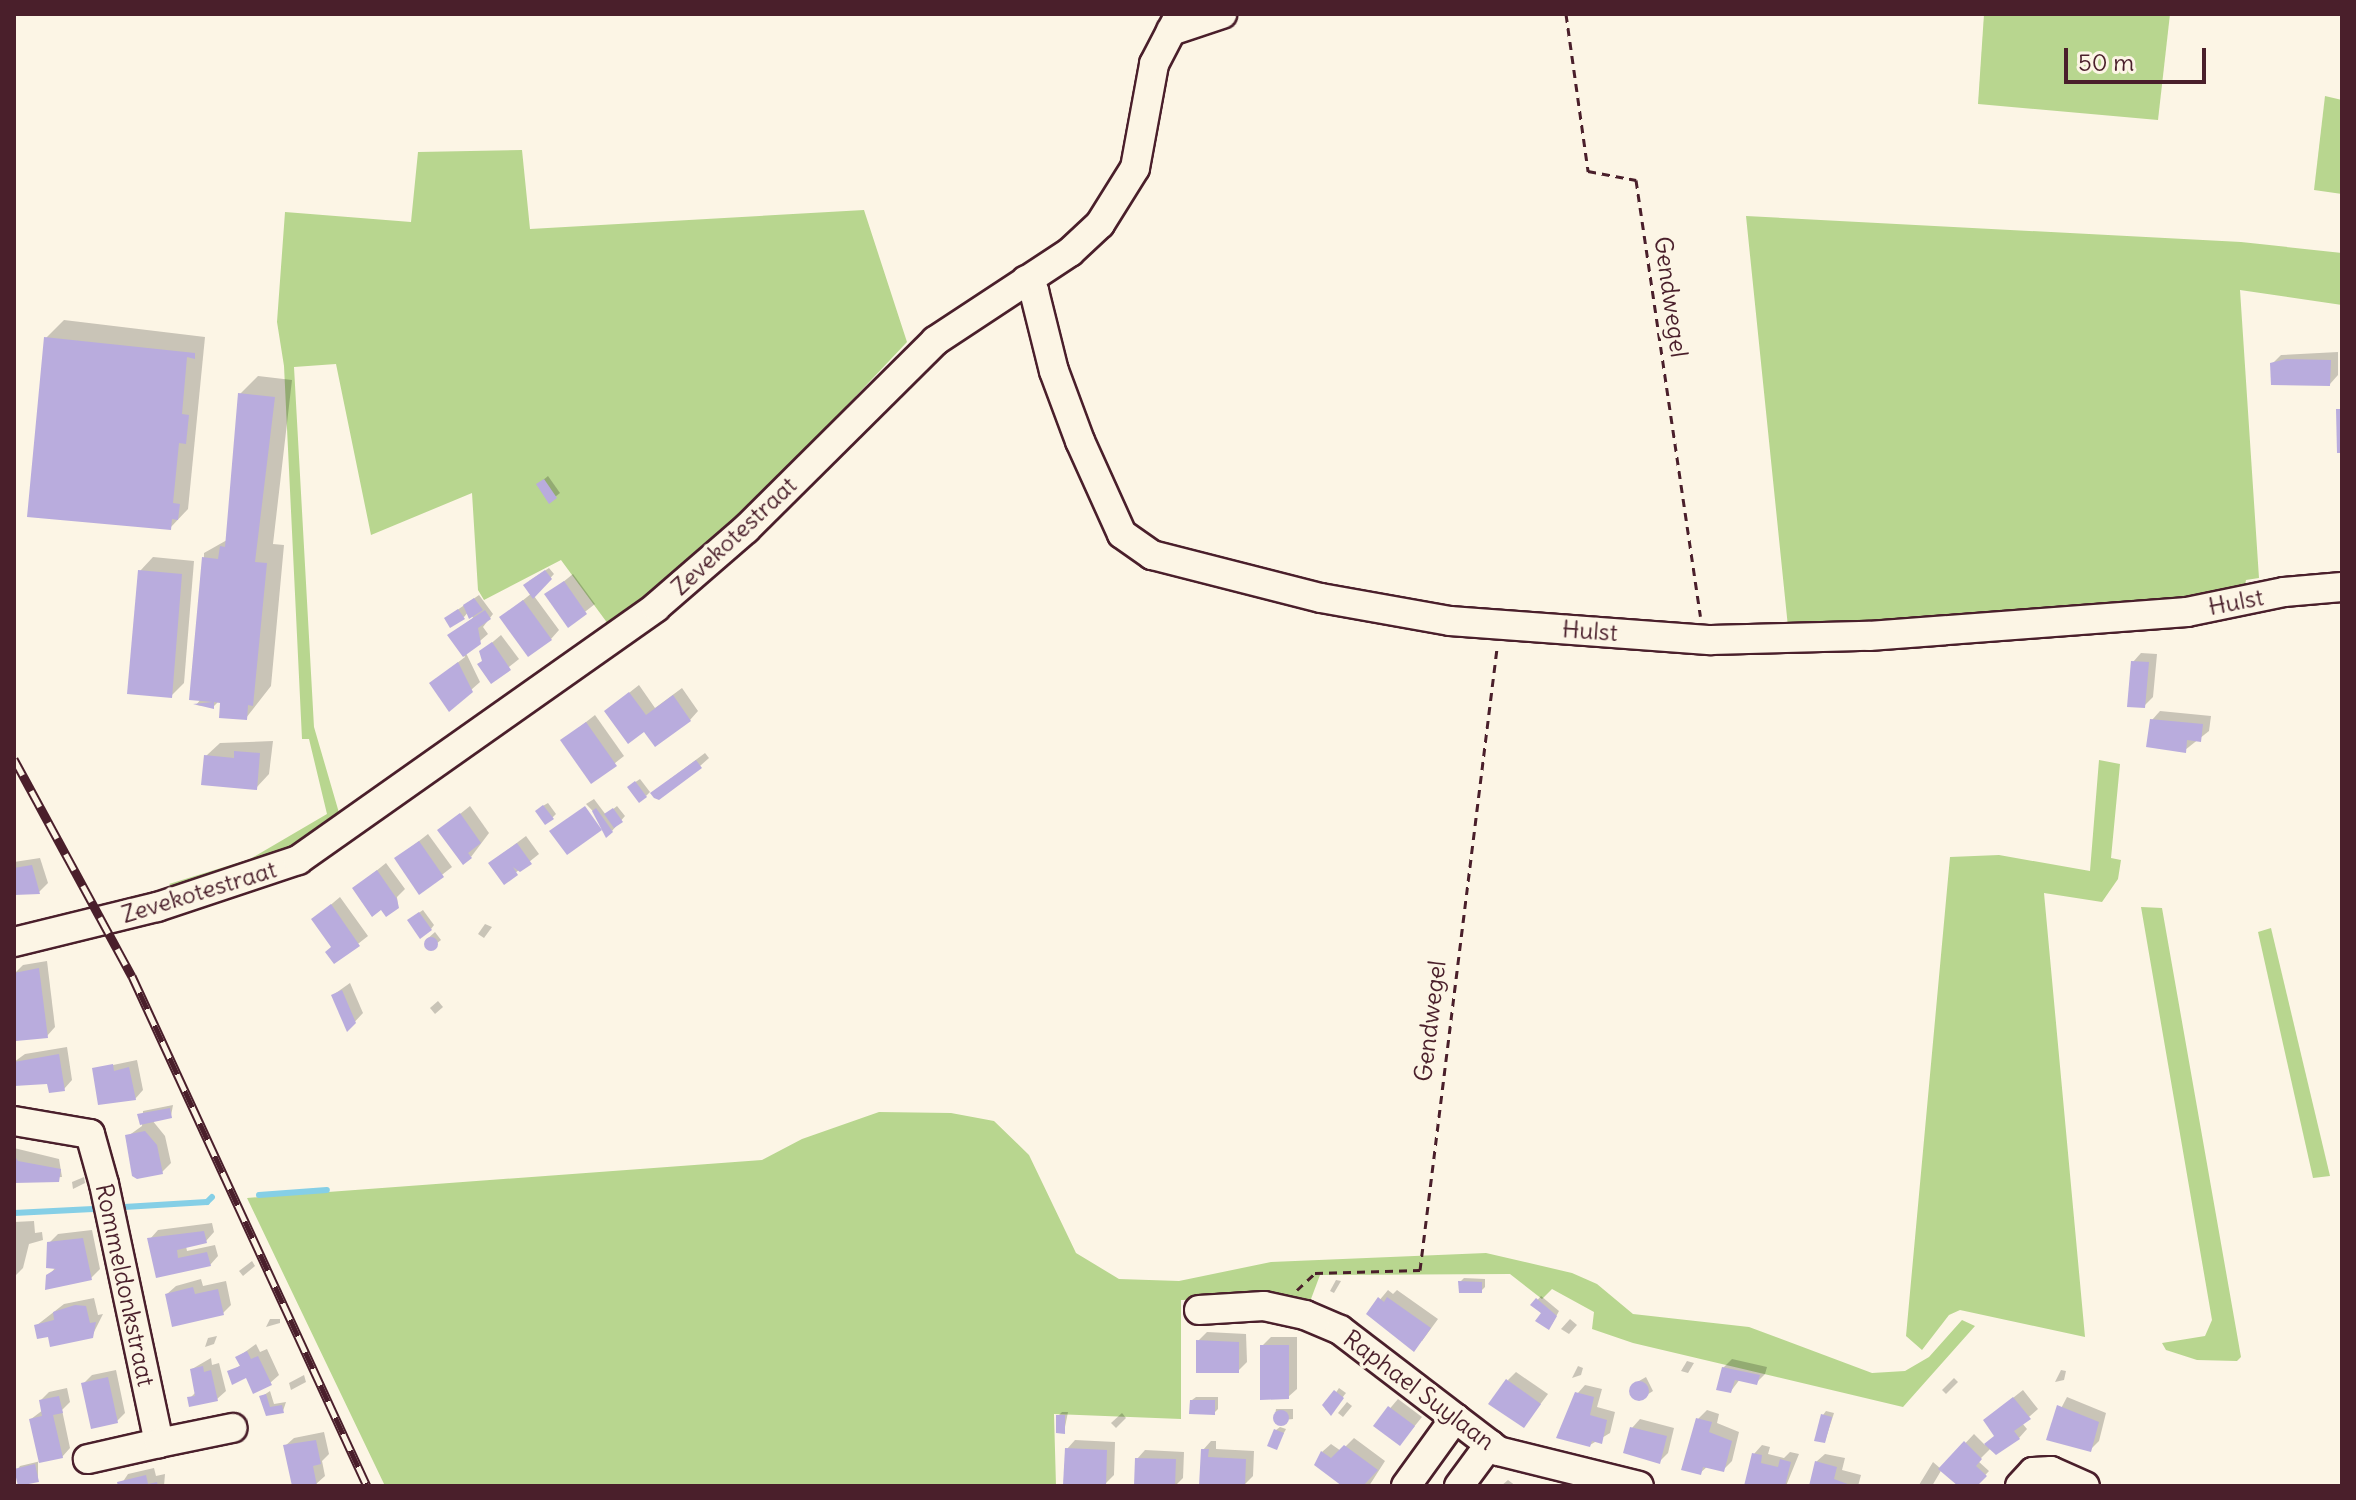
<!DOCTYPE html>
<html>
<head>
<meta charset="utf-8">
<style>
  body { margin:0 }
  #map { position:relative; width:2356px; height:1500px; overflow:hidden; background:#fcf5e5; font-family:Delius,sans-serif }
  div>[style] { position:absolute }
  .green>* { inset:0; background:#b8d68f }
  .shadow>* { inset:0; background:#0003 }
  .stream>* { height:6px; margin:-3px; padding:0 3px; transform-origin:3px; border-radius:3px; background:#85cfe6 }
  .building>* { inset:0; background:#b9acdd }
  .round { border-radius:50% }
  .path>* { height:3px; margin-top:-1.5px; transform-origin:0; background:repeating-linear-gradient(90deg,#4a1f2b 0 8px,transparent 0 14px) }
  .roads { filter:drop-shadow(2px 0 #4a1f2b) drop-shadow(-2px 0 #4a1f2b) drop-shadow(0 2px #4a1f2b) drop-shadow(0 -2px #4a1f2b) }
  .minor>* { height:28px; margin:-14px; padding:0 14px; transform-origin:14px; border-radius:14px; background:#fcf5e5 }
  .rail>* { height:9px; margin-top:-4.5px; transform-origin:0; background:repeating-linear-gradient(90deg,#fcf5e5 0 18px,#4a1f2b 0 36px); box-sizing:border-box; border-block:2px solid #4a1f2b }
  span { translate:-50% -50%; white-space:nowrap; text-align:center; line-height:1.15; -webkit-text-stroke:7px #fcf5e5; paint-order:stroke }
  .street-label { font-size:24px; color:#4a1f2b }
  .frame { position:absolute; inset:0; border:16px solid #4a1f2b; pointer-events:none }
  .scale { position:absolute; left:2064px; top:48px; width:142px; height:36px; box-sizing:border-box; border:4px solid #4a1f2b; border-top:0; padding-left:10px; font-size:24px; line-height:28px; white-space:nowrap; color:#4a1f2b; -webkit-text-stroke:6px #fcf5e5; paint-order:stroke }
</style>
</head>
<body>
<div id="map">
  <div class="green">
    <div style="clip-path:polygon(1984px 14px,2170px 14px,2158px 120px,1978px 104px)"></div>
    <div style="clip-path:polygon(2325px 96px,2342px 100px,2342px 194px,2314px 190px)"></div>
    <div style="clip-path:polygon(522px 150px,530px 229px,864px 210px,907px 342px,755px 503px,611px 628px,561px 560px,484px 600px,478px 590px,472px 493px,371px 535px,336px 364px,294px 367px,314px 727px,342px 823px,318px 841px,180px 893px,169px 884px,250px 859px,327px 814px,309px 739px,302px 739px,284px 366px,277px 322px,285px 212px,411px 222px,418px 152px)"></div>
    <div style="clip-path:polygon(1746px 216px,2241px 242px,2342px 253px,2342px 305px,2240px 290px,2259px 578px,2246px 580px,2244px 591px,2175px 605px,1788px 627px)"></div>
    <div style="clip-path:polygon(2099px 760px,2120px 764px,2111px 858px,2121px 860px,2118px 879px,2102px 902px,2044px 893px,2085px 1337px,1960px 1310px,1949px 1315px,1922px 1350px,1906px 1336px,1950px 857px,1999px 855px,2090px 871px)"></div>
    <div style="clip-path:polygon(2141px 907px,2162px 908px,2241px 1357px,2237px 1361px,2197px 1360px,2166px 1350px,2162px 1343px,2205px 1336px,2212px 1320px)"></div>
    <div style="clip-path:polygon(2271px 928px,2330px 1176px,2313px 1178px,2258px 932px)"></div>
    <div style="clip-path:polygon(879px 1112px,951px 1113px,994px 1121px,1029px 1155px,1076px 1253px,1119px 1279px,1179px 1281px,1271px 1262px,1486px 1253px,1572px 1273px,1597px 1284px,1633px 1314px,1749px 1327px,1872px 1373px,1905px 1371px,1929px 1357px,1962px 1320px,1975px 1326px,1903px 1407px,1633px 1343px,1592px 1329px,1594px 1312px,1552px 1289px,1542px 1299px,1510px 1274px,1320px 1275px,1308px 1307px,1246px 1299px,1181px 1300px,1181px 1419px,1054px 1414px,1056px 1486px,385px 1486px,247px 1198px,762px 1160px,802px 1139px)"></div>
  </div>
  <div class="shadow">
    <div style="clip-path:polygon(64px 320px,205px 337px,188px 509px,170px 528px,46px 338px)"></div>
    <div style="clip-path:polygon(2338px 352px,2338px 375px,2330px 384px,2272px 364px,2281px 355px)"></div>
    <div style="clip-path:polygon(258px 376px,292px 380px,273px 544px,284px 545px,271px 686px,246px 718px,219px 701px,213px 707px,196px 705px,201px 699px,204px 553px,227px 540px,240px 394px)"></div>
    <div style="clip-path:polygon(548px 476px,560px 493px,550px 501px,542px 481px)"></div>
    <div style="clip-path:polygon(153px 557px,194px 561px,184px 683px,171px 696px,140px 571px)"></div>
    <div style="clip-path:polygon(549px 568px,554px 574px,534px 596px,559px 630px,551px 639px,502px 617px,532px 593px,529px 581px)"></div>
    <div style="clip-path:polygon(573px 574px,595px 604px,568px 625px,547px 595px)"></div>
    <div style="clip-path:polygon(479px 595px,493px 614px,483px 627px,488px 634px,466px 653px,480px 682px,471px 690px,431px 683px,465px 657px,449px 635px,473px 618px,469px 611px,464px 617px,450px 615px)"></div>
    <div style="clip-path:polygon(501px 635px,519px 659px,491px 681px,481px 652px)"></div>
    <div style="clip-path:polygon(2141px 653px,2157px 654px,2153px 697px,2144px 706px,2133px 662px)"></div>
    <div style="clip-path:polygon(639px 685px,655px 708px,682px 688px,698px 711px,690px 720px,645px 729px,606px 711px)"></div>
    <div style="clip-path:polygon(2160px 711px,2211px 716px,2209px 731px,2185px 750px,2152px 720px)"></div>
    <div style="clip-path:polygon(595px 715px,624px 756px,592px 781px,563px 740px)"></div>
    <div style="clip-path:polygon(273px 741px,269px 774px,256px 788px,206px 756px,220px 743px)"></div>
    <div style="clip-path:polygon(705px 753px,709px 758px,700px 766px,653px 792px)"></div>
    <div style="clip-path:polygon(640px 779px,650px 792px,646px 796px,634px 783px)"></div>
    <div style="clip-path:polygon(594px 799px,606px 815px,617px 806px,625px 816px,612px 831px,586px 804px)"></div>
    <div style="clip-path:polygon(548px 803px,556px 814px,552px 818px,541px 807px)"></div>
    <div style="clip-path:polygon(470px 806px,489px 833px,471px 857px,440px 830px)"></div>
    <div style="clip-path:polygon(428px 834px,452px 867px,420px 892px,396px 859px)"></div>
    <div style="clip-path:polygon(526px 836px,539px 854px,504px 882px,490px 863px)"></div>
    <div style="clip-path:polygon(40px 858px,48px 883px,39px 892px,14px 894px,14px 862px)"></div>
    <div style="clip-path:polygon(386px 863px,405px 889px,397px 897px,398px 907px,355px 888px)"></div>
    <div style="clip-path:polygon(340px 897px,368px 936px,335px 962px,333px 946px,314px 919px)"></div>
    <div style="clip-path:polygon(423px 910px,434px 925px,431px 929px,414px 916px)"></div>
    <div style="clip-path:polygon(485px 924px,492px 927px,484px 938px,478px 934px)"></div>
    <div style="clip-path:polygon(435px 932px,441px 940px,430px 949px,426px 940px)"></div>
    <div style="clip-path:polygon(47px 961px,55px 1027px,47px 1036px,18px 1039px,14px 974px,23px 965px)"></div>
    <div style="clip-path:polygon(350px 983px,363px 1013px,348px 1029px,333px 995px)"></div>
    <div style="clip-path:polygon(438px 1001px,443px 1007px,435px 1014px,430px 1008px)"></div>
    <div style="clip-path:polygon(67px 1047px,72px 1080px,64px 1089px,49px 1081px,14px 1084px,14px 1062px,25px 1054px)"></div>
    <div style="clip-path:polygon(137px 1060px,143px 1090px,135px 1099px,94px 1069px)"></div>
    <div style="clip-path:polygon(173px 1105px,171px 1116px,152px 1120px,165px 1136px,171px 1163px,162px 1172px,128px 1136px,142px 1126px,143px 1111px)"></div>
    <div style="clip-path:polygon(14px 1148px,59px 1159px,62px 1177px,14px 1179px)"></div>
    <div style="clip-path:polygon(84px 1177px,85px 1183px,73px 1189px,72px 1182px)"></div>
    <div style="clip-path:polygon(34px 1221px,35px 1233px,42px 1232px,43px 1240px,29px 1244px,23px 1268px,14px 1277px,14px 1222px)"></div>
    <div style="clip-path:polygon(212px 1223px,214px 1232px,206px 1241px,186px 1246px,187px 1251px,215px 1245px,218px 1256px,210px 1265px,157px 1275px,150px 1239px,158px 1230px)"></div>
    <div style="clip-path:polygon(92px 1230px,100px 1269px,91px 1278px,48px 1276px,56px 1267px,49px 1243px,58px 1234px)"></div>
    <div style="clip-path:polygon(252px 1261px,255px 1266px,243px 1276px,239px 1271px)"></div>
    <div style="clip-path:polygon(1464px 1278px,1485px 1279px,1485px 1287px,1481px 1291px,1460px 1282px)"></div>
    <div style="clip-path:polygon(201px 1279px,203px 1286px,226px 1281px,231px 1305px,223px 1313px,167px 1294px,176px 1286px)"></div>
    <div style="clip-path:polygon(1336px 1280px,1341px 1281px,1334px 1293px,1330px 1291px)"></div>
    <div style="clip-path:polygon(1388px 1290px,1393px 1294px,1397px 1290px,1438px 1319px,1422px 1341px,1368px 1314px)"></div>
    <div style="clip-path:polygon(1541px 1296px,1559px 1311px,1552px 1324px,1533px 1305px)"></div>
    <div style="clip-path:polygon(94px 1298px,98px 1315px,103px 1314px,92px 1336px,49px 1334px,37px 1325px,64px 1304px)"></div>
    <div style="clip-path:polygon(270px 1319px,280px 1319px,280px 1323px,266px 1327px)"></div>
    <div style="clip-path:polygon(1570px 1319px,1577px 1325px,1569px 1334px,1561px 1329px)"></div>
    <div style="clip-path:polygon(1207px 1332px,1246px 1334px,1247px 1362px,1238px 1371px,1198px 1341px)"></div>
    <div style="clip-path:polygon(217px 1336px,214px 1344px,205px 1347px,208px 1338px)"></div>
    <div style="clip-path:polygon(1271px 1337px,1297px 1337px,1297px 1389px,1288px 1397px,1262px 1346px)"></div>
    <div style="clip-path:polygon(256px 1344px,260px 1352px,267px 1349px,279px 1375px,270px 1383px,230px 1372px,241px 1365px,238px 1357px)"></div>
    <div style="clip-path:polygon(211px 1358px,212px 1365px,219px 1363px,226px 1391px,217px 1399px,190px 1398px,196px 1392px,192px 1369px)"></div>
    <div style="clip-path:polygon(1732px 1359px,1767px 1367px,1765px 1374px,1756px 1383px,1740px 1379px,1731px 1391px,1723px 1368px)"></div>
    <div style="clip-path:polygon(1687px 1361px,1694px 1363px,1688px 1373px,1681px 1371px)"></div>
    <div style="clip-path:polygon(1578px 1366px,1583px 1368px,1581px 1375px,1572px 1378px)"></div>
    <div style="clip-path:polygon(116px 1370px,125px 1413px,117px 1421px,83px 1384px,92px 1375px)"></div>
    <div style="clip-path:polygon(2061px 1370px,2066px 1371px,2064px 1380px,2055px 1382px)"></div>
    <div style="clip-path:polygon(1516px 1372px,1548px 1394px,1524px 1426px,1508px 1380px)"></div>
    <div style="clip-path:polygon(304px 1375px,306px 1382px,291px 1390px,289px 1383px)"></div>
    <div style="clip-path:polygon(1646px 1377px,1653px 1391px,1639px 1400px,1632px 1385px)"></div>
    <div style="clip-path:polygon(1954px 1378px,1958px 1382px,1946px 1394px,1942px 1390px)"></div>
    <div style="clip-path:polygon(1585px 1385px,1602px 1389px,1597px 1407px,1615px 1412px,1610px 1433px,1590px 1445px,1577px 1394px)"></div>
    <div style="clip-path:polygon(67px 1388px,70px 1402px,62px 1410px,70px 1448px,62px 1457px,38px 1462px,38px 1480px,17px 1470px,20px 1466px,41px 1461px,31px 1419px,43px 1410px,41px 1400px,49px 1392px)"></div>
    <div style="clip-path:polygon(1339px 1388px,1346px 1393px,1330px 1413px,1325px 1409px)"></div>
    <div style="clip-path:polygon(2023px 1390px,2038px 1409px,2022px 1423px,2027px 1429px,2019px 1438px,1991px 1448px,1978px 1461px,1989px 1471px,1975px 1486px,1961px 1486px,1942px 1469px,1932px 1486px,1919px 1485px,1933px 1462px,1941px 1469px,1974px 1434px,1985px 1445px,1996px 1436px,1985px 1420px)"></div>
    <div style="clip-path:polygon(270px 1391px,274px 1404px,286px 1402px,283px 1411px,267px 1414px,261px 1397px)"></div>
    <div style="clip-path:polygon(1196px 1397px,1218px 1397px,1218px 1409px,1214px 1413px,1192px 1400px)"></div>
    <div style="clip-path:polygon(2067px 1397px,2106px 1413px,2099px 1441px,2090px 1450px,2054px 1422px)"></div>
    <div style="clip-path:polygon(1398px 1399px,1422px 1417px,1400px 1444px,1375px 1426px)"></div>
    <div style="clip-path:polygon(1347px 1402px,1352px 1406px,1343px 1417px,1338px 1413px)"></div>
    <div style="clip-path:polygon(1276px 1409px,1293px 1409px,1293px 1419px,1274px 1421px)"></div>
    <div style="clip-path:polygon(1707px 1410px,1719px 1414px,1717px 1423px,1739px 1432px,1732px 1461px,1723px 1470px,1708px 1466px,1700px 1473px,1698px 1419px)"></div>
    <div style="clip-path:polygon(1826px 1411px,1834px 1413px,1825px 1441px,1823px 1415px)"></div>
    <div style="clip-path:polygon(1062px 1412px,1068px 1412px,1064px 1432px,1058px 1416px)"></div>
    <div style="clip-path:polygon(1122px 1413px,1126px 1418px,1116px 1428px,1111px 1423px)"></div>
    <div style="clip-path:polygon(1640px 1419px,1674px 1428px,1668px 1453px,1660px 1461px,1632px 1428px)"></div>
    <div style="clip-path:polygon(1280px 1427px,1286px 1429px,1276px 1448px,1276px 1430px)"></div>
    <div style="clip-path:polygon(324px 1432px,329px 1454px,322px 1461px,325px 1476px,316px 1484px,294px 1486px,285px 1446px,294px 1438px)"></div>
    <div style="clip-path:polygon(1354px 1438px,1385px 1461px,1369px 1486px,1346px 1486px,1322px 1452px,1331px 1444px,1341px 1451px)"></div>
    <div style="clip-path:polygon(1075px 1440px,1115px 1442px,1114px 1475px,1105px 1484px,1067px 1449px)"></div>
    <div style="clip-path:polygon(1211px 1441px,1216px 1441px,1216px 1449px,1254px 1451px,1253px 1476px,1244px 1485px,1201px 1486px,1203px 1450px)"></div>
    <div style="clip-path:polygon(1762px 1445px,1770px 1447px,1768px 1454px,1784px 1458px,1790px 1452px,1799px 1454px,1786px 1486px,1746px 1486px,1754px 1454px)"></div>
    <div style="clip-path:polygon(1145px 1450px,1184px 1452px,1183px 1478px,1175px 1486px,1157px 1486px,1137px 1459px)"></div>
    <div style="clip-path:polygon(1825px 1454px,1845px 1458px,1842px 1470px,1861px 1475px,1858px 1486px,1811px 1486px,1816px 1462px)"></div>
    <div style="clip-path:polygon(154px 1468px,156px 1476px,165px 1474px,164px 1486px,120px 1486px,128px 1474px)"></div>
    <div style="clip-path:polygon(1508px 1480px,1516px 1486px,1501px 1486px)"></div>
  </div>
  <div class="stream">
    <div style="left:259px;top:1195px;width:68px;rotate:-4.2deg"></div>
    <div style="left:124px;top:1207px;width:83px;rotate:-3.4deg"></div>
    <div style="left:207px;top:1202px;width:7px;rotate:-45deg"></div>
    <div style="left:14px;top:1213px;width:79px;rotate:-2.9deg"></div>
  </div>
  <div class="building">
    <div style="clip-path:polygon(44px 337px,195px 353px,195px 359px,187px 357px,182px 414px,189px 415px,186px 444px,179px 443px,173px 503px,180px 504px,178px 520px,172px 519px,171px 530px,27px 517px)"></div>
    <div style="clip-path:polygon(2286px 359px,2331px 360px,2330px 386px,2271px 385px,2270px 363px)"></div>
    <div style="clip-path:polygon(238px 393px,275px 397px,255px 562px,267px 563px,253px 706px,248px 705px,247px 720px,219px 718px,220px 703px,214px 702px,214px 709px,193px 704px,213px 702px,189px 700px,202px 557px,218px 559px,220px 546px,225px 547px)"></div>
    <div style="clip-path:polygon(2336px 409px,2342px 409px,2342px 453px,2337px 453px)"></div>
    <div style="clip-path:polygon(544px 479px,557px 498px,549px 504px,536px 484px)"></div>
    <div style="clip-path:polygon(138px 570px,182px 574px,172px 698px,127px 694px)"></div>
    <div style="clip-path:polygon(545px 570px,552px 579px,533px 599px,523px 585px)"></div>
    <div style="clip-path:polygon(564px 581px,587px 614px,568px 628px,544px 594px)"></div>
    <div style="clip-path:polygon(474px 598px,483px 610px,469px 619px,463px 605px)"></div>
    <div style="clip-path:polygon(523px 600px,552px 640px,528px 657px,499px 617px)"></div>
    <div style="clip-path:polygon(458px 609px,465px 619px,450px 628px,444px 618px)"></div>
    <div style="clip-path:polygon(485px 610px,491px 619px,478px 628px,481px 644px,463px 657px,447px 635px)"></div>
    <div style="clip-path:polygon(492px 642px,511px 670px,491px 684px,477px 664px,482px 661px,479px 651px)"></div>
    <div style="clip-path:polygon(2131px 661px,2149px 662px,2145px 708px,2127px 707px)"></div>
    <div style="clip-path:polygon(458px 662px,473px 692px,449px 712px,429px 683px)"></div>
    <div style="clip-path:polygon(629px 692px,646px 715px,673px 695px,691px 721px,655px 747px,644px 732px,628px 744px,604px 711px)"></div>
    <div style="clip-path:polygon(2150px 719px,2203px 724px,2201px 742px,2187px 740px,2186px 753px,2146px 747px)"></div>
    <div style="clip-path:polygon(586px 722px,617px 766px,591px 784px,560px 740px)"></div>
    <div style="clip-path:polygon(234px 751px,260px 753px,257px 790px,201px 785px,204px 755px,234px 758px)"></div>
    <div style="clip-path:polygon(696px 760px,702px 768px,659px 800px,654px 798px,650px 793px)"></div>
    <div style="clip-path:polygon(635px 781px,647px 797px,639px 803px,627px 787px)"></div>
    <div style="clip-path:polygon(543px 805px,554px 819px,545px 825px,535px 811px)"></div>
    <div style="clip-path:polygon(585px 806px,602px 830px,567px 855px,549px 831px)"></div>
    <div style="clip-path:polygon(596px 808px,613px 832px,606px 838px,592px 811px)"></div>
    <div style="clip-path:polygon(613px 808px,623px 822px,614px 828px,604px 814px)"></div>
    <div style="clip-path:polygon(460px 813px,481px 843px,468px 853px,472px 858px,463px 865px,437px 830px)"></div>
    <div style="clip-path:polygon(419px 841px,444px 877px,419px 895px,394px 858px)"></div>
    <div style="clip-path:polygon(517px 843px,532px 864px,520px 872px,513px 867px,518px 875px,504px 885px,488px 863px)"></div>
    <div style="clip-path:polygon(32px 865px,40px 894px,14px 895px,14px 868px)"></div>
    <div style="clip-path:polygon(377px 870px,397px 899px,399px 908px,386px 917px,381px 910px,372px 917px,352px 888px)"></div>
    <div style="clip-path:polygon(331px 904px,360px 946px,334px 964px,325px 952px,331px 947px,311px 919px)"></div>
    <div style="clip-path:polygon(419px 912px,432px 930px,420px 939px,407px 920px)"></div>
    <div class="round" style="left:424px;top:937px;width:14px;height:14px"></div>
    <div style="clip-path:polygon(39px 968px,48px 1038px,16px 1041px,14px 973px)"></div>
    <div style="clip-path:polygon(342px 990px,356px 1023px,347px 1032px,331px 995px)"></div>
    <div style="clip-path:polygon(59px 1054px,65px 1091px,49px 1093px,47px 1084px,14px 1086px,14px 1062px)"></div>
    <div style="clip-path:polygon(113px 1064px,114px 1071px,129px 1067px,136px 1100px,98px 1105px,92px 1068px)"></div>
    <div style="clip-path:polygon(170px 1108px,172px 1118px,140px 1125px,137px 1114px)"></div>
    <div style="clip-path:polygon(145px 1131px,157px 1145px,163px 1174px,137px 1179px,132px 1176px,125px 1135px)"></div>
    <div style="clip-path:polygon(14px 1155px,18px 1161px,61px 1169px,59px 1182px,14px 1183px)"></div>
    <div style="clip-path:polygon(204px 1231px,207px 1243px,177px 1250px,178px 1258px,207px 1252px,211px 1266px,156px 1278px,147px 1238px)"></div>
    <div style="clip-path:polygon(83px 1238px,92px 1280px,45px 1290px,46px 1275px,56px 1269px,46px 1268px,47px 1242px)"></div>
    <div style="clip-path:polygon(1458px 1281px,1482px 1282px,1482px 1293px,1459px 1293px)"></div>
    <div style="clip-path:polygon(193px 1287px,195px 1294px,218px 1289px,224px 1315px,172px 1327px,165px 1294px)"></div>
    <div style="clip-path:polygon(1378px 1297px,1384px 1302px,1387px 1297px,1431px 1328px,1414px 1352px,1366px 1314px)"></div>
    <div style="clip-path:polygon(1536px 1298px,1557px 1316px,1549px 1330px,1535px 1321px,1541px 1313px,1530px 1305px)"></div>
    <div style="clip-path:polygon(75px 1305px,86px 1306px,90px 1323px,96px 1322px,93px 1338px,50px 1347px,48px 1337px,37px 1339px,34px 1325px,54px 1320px,53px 1312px)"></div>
    <div style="clip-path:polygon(1196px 1340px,1239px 1342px,1239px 1373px,1196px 1373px)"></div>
    <div style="clip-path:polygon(1260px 1345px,1289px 1345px,1289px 1399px,1260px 1400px)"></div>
    <div style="clip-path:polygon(247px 1351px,251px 1359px,258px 1356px,272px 1385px,253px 1394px,246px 1378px,232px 1385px,227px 1371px,240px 1366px,235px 1357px)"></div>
    <div style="clip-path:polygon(203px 1366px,204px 1372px,211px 1370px,218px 1401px,189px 1407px,187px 1397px,195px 1396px,190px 1369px)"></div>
    <div style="clip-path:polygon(1722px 1367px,1760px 1375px,1757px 1385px,1735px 1380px,1731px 1393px,1716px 1390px)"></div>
    <div style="clip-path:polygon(108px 1377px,118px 1423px,91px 1429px,81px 1383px)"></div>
    <div style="clip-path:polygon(1506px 1379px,1541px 1404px,1524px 1428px,1488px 1404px)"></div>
    <div class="round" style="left:1629px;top:1381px;width:20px;height:20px"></div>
    <div style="clip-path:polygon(1334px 1390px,1344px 1398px,1331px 1416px,1322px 1405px)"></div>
    <div style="clip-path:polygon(1575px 1392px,1594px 1397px,1590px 1415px,1607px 1420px,1602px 1444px,1592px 1441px,1590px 1447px,1556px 1438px)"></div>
    <div style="clip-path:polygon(266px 1394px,270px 1407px,282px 1405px,284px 1413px,266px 1416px,259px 1396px)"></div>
    <div style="clip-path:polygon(59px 1396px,63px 1413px,53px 1415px,63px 1458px,39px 1463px,29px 1419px,42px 1416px,39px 1400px)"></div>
    <div style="clip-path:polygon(2013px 1397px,2031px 1419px,2014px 1431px,2020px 1439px,1996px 1455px,1984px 1444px,1994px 1436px,1983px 1420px)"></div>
    <div style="clip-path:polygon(1190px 1400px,1215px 1400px,1215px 1415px,1189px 1414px)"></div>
    <div style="clip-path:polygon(2057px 1405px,2099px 1422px,2091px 1452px,2046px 1440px)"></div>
    <div style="clip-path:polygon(1388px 1406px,1415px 1426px,1400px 1446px,1373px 1426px)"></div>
    <div class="round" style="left:1273px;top:1410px;width:16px;height:16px"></div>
    <div style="clip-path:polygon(1821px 1414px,1832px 1417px,1825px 1443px,1814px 1441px)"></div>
    <div style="clip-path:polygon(1056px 1415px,1065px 1415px,1065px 1434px,1056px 1433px)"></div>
    <div style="clip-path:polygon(1696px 1418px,1712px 1422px,1709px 1432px,1732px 1441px,1724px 1472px,1703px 1467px,1701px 1475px,1681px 1470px)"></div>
    <div style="clip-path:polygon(1630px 1427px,1667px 1436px,1660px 1464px,1623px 1453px)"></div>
    <div style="clip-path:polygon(1274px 1429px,1284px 1433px,1277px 1450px,1267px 1446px)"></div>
    <div style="clip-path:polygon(316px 1440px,321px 1464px,313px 1466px,317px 1486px,292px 1486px,283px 1445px)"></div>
    <div style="clip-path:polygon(1964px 1441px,1982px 1459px,1976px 1466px,1987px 1476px,1977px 1486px,1958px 1486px,1938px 1469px)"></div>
    <div style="clip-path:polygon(1344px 1445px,1378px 1470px,1363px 1486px,1342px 1486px,1314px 1465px,1321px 1451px,1331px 1458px)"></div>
    <div style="clip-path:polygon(1065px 1448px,1107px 1450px,1106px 1486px,1063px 1485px)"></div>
    <div style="clip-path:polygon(1201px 1449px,1209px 1449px,1208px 1457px,1246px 1459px,1245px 1486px,1199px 1486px)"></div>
    <div style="clip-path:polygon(1752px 1453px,1762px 1455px,1761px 1463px,1778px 1467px,1780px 1459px,1791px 1462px,1785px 1486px,1744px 1486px)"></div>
    <div style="clip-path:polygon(1135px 1458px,1176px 1459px,1175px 1486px,1134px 1486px)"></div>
    <div style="clip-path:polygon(1815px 1461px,1837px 1467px,1834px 1479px,1853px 1486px,1809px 1486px)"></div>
    <div style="clip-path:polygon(35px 1464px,39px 1482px,18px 1486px,14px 1469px)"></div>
    <div style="clip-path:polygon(146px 1475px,148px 1484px,157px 1482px,158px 1486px,118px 1486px,117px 1482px)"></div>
  </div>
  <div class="path">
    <div style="left:1566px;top:14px;width:159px;rotate:82deg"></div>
    <div style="left:1588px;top:171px;width:49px;rotate:10.6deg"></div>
    <div style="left:1636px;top:180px;width:441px;rotate:81.6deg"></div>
    <div style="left:1297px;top:1290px;width:25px;rotate:-43deg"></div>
    <div style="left:1315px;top:1273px;width:105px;rotate:-1.6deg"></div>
    <div style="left:1420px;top:1270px;width:627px;rotate:-82.94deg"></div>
  </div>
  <div class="roads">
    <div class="minor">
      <div style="left:1171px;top:31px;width:54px;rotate:-18.4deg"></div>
      <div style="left:1026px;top:280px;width:14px;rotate:54deg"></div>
      <div style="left:1034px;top:291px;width:82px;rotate:76deg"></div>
      <div style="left:1054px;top:371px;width:75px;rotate:69.6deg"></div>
      <div style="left:1080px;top:441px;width:102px;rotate:65.7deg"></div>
      <div style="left:1122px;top:534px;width:37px;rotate:35deg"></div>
      <div style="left:1152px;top:555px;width:174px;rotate:14.3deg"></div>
      <div style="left:1321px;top:598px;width:131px;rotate:10.1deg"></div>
      <div style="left:1450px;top:621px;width:262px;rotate:4.2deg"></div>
      <div style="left:1711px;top:640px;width:158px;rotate:-1.5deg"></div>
      <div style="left:1869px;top:636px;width:319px;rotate:-4.3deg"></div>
      <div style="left:2187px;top:612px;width:99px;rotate:-11.7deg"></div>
      <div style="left:2284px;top:592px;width:58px;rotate:-4.9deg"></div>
      <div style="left:14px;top:942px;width:147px;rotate:-13.8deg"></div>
      <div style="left:157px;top:907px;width:149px;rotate:-18.4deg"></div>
      <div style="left:298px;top:860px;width:438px;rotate:-35.2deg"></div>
      <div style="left:656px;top:607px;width:119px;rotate:-40.9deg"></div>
      <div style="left:746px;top:529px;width:267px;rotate:-44.8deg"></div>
      <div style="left:935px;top:341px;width:162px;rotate:-33.4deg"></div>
      <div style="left:1070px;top:252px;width:41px;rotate:-43deg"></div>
      <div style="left:1100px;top:224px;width:66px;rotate:-58deg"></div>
      <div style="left:1135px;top:168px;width:106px;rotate:-79.6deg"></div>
      <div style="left:1154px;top:64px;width:56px;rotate:-62.5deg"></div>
      <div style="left:14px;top:1121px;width:77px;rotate:9.7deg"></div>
      <div style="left:90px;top:1134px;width:52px;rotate:74.4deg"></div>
      <div style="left:104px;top:1184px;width:265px;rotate:78deg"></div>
      <div style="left:159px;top:1443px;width:73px;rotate:167.3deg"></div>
      <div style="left:1199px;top:1310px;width:65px;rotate:-3.5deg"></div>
      <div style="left:1264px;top:1306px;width:42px;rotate:12.4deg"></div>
      <div style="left:1305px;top:1315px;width:38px;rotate:23deg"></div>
      <div style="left:1340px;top:1330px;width:199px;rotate:37.4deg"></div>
      <div style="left:1498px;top:1451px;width:145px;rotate:13.9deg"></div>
      <div style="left:159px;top:1443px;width:75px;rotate:-11.6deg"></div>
      <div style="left:1406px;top:1486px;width:84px;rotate:-54.2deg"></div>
      <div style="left:1459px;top:1486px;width:52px;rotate:-53.6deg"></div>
      <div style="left:2020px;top:1486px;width:19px;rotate:-47deg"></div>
      <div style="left:2033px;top:1472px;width:18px;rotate:-3deg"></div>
      <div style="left:2051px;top:1471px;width:37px;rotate:24deg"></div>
    </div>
  </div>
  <div class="rail">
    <div style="left:14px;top:759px;width:247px;rotate:61.5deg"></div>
    <div style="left:132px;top:976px;width:562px;rotate:65.26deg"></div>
  </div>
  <div class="street-label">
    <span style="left:1671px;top:297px;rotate:82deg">Gendwegel</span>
    <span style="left:734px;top:536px;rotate:-43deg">Zevekotestraat</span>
    <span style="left:2236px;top:602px;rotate:-11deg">Hulst</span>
    <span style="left:1590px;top:631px;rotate:4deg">Hulst</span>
    <span style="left:199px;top:892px;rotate:-17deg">Zevekotestraat</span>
    <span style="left:1430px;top:1021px;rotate:-83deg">Gendwegel</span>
    <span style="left:125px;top:1285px;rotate:78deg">Rommeldonkstraat</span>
    <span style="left:1419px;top:1390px;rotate:37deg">Raphael Suylaan</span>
  </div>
  <div class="frame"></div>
  <div class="scale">50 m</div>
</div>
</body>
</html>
